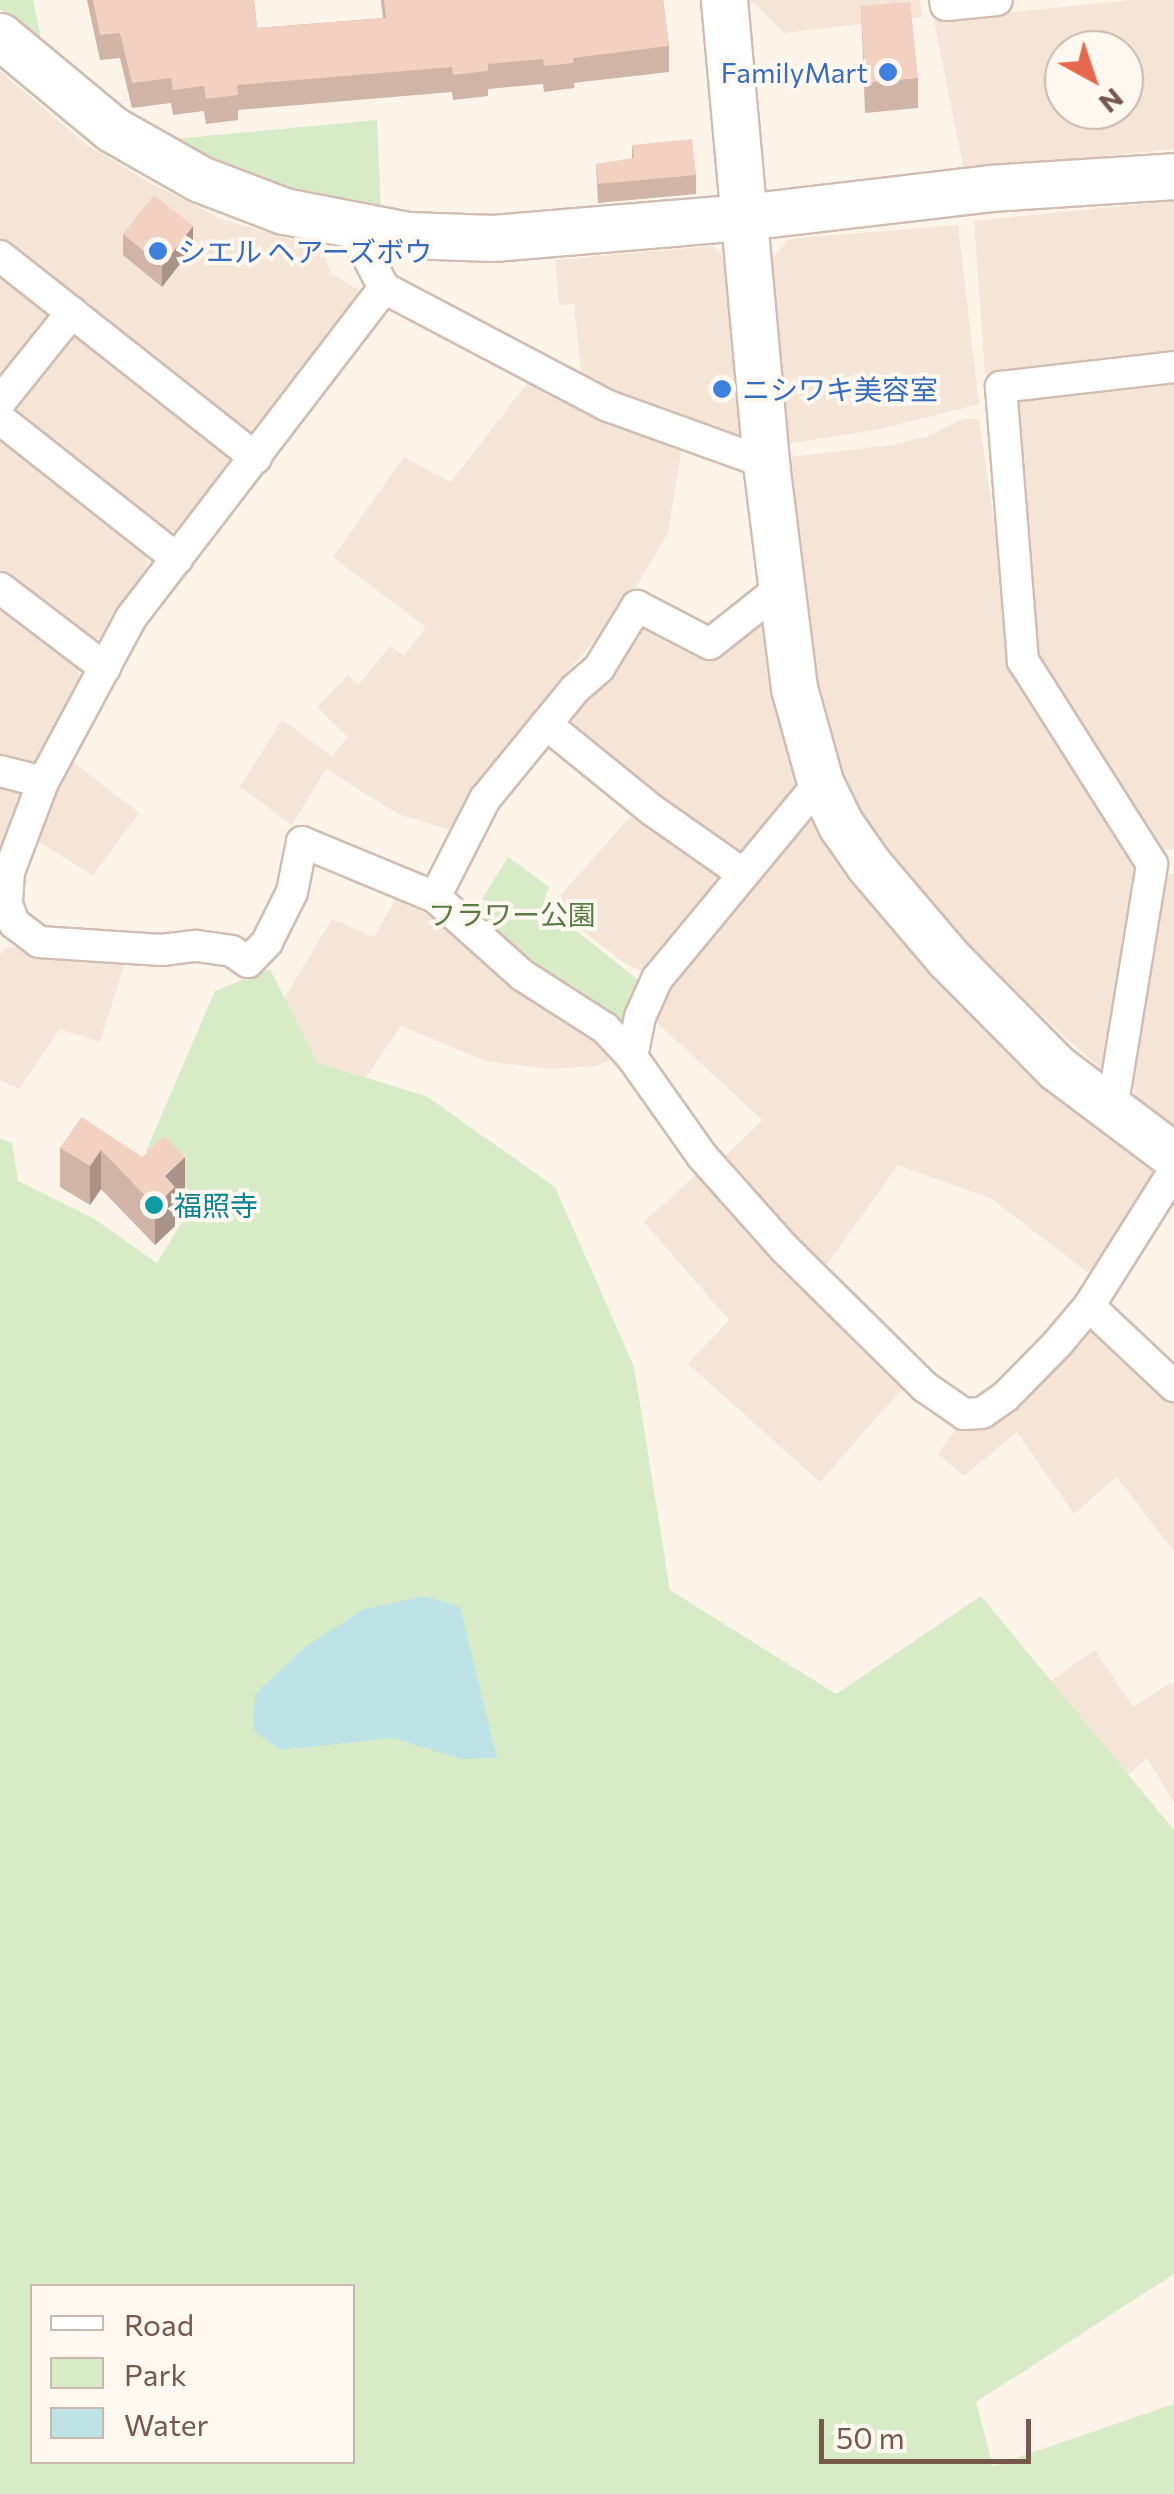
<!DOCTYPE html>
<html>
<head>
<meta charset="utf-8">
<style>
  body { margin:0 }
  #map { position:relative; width:1174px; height:2494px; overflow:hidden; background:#fcf4e9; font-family:Commissioner,"Noto Sans JP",sans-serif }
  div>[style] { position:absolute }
  .residential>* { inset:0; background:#f4e5d7 }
  .green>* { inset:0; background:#d8ebc7 }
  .water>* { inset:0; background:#bde3e7 }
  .roads { filter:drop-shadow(2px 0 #d1bdb1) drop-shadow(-2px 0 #d1bdb1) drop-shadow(0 2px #d1bdb1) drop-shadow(0 -2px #d1bdb1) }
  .street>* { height:30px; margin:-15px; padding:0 15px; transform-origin:15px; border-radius:15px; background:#fff }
  .secondary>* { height:45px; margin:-22.5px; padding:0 22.5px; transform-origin:22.5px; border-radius:22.5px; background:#fff }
  .wall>* { inset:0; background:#d0b4a6 }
  .shaded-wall>* { inset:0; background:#a99287 }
  .building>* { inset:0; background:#f2d1c1 }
  .dots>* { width:28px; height:28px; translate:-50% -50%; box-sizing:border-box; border:5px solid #fff8f0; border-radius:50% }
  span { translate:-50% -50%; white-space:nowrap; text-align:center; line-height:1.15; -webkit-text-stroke:8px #fff8f0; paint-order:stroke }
  .shop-label { font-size:28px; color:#366cbe }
  .right { translate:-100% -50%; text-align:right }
  .left { translate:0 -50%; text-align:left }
  .park-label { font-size:28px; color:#587d43 }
  .culture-label { font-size:28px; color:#0d838f }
  .legend { position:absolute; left:30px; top:2284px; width:325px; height:180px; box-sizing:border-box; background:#fff8f0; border:2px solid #c9b8ae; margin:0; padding:12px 18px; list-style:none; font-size:30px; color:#77594c }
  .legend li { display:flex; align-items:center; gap:20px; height:50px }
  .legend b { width:50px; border:2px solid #c9b8ae }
  .north { position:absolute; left:1044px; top:30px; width:100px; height:100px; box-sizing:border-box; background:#fff8f0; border:2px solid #c9b8ae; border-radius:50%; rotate:140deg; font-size:28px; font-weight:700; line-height:40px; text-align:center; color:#77594c }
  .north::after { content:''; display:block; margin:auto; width:35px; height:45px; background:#e5684f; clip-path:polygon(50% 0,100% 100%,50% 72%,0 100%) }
  .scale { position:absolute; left:819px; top:2419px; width:212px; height:45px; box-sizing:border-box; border:5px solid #77594c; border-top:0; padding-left:12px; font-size:30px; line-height:35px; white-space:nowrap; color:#77594c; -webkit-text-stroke:8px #fff8f0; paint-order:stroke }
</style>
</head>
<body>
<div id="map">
  <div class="residential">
    <div style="clip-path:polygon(736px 0,920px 0,922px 17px,784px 33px,754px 3px)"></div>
    <div style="clip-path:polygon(evenodd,1130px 0,1174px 0,1174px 149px,964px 170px,934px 20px,1130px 0,1064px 50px,1124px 50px,1124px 110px,1064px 110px,1064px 50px)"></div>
    <div style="clip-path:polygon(0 71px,84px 143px,150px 183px,224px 220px,321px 248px,331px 274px,358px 289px,357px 309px,261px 432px,241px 431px,0 241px)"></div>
    <div style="clip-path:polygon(1174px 201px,1174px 357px,985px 374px,974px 221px)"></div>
    <div style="clip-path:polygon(958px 225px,979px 404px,876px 430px,784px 444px,766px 265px,789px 239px)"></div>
    <div style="clip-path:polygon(713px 246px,733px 267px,750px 441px,736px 440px,582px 381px,574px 304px,559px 305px,555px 260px)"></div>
    <div style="clip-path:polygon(0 273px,45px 306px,49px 326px,0 385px)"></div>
    <div style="clip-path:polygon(81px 337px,225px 450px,231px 471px,185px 529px,162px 533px,20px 424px,18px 404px,67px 338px)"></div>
    <div style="clip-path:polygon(1174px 380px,1174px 849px,1165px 850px,1154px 845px,1037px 656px,1013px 412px,1018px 402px,1030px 396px)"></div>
    <div style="clip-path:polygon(528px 382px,617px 425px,682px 445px,668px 533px,626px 604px,534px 710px,451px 830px,398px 814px,326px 769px,292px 825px,240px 787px,282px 720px,332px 756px,348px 737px,317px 707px,348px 675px,358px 685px,390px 646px,404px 656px,426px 627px,333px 557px,404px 457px,451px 482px)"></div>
    <div style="clip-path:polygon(963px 419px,979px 419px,1015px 669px,1138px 865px,1108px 1075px,944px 929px,863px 821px,831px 755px,813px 679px,780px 458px,893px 445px,929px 436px)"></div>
    <div style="clip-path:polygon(0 442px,146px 552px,148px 575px,102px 638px,86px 641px,0 575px)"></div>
    <div style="clip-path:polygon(0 605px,76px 663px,83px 692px,43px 768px,0 765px)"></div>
    <div style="clip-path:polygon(773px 620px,802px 786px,739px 865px,556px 723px,627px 641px,647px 626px,711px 655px,750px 623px)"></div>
    <div style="clip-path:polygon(67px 757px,139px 813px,93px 875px,32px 838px)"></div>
    <div style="clip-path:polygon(0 779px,32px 793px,0 915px)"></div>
    <div style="clip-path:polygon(638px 808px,732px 874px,647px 973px,624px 963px,551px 906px)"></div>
    <div style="clip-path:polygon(808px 811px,1168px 1172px,1095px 1278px,992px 1199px,898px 1165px,820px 1274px,719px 1162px,762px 1120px,651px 1017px,663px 981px)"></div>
    <div style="clip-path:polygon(1168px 874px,1174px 874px,1174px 1125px,1139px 1101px,1129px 1081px,1159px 881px)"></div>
    <div style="clip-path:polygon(398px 895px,559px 1005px,616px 1057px,596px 1066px,551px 1069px,486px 1061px,401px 1026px,354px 1095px,310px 1073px,280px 1006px,332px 919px,374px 937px)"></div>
    <div style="clip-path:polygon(6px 947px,127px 956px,100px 1042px,60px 1029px,19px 1089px,0 1080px,0 954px)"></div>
    <div style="clip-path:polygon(698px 1173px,908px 1382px,820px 1482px,688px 1364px,729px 1320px,644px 1222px)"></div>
    <div style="clip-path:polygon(1084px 1318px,1174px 1400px,1174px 1552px,1117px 1477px,1074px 1514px,1017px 1432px,964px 1476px,938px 1454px,961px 1422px)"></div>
    <div style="clip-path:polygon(1095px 1650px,1133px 1707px,1171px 1683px,1174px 1686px,1174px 1803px,1147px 1758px,1114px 1788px,1044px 1686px)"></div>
  </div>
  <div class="green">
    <div style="clip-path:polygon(0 0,33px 0,41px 39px,0 9px)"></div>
    <div style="clip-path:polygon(377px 120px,381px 212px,283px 189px,173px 139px)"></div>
    <div style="clip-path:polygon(508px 857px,549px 887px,543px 904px,643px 984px,628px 1034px,468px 921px)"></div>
    <div style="clip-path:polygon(evenodd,270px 969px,317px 1063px,426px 1096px,555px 1187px,634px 1367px,670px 1590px,836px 1694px,981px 1596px,1174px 1830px,1174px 2274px,976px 2402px,993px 2466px,1174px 2404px,1174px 2494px,0 2494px,0 1138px,12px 1143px,18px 1181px,93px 1218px,157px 1263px,197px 1197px,146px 1151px,215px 991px,270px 969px,32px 2286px,352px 2286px,352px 2462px,32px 2462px,32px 2286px)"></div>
  </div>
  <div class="water">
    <div style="clip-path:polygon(425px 1596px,460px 1607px,497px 1758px,461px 1759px,392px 1738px,280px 1750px,253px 1730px,255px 1694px,306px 1646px,364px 1609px)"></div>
  </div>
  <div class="roads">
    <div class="street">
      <div style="left:945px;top:0;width:5px;rotate:79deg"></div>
      <div style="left:946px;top:5px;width:51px;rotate:-5.6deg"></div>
      <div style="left:352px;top:227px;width:69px;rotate:62.3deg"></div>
      <div style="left:384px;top:288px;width:253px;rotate:27.8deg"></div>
      <div style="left:608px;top:406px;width:168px;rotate:19.8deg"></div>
      <div style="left:0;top:256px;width:326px;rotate:38.3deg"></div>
      <div style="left:384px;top:288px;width:416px;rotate:127.5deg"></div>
      <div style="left:131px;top:618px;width:186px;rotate:118.2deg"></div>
      <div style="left:43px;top:782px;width:96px;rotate:110.7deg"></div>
      <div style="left:9px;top:872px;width:32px;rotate:94deg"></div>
      <div style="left:7px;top:904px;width:20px;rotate:70deg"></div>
      <div style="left:14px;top:923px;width:31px;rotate:37deg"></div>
      <div style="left:39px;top:942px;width:123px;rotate:3.7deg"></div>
      <div style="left:162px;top:950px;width:35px;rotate:-7deg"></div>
      <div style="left:197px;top:946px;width:35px;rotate:8deg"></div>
      <div style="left:232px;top:951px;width:19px;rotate:35deg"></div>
      <div style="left:248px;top:962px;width:28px;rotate:-46deg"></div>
      <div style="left:267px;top:942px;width:56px;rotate:-63.4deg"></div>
      <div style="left:292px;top:892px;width:51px;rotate:-78.7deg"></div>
      <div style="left:302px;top:842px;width:144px;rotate:22.5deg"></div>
      <div style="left:435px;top:897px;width:117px;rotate:41.9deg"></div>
      <div style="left:522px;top:975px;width:98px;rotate:32.6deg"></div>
      <div style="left:605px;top:1028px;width:40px;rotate:47deg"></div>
      <div style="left:632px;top:1057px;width:121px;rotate:54.7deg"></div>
      <div style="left:702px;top:1156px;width:125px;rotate:48.3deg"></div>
      <div style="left:785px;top:1249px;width:197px;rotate:44.6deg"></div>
      <div style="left:925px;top:1387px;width:47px;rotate:34.7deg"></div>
      <div style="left:964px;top:1414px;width:18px;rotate:-3deg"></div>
      <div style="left:982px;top:1413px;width:29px;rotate:-35deg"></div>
      <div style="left:1006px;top:1396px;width:74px;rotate:-45.5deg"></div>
      <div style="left:1058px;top:1343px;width:48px;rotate:-50deg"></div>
      <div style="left:1089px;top:1306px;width:160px;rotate:-57.8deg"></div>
      <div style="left:0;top:402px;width:115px;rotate:-51.3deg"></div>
      <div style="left:0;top:419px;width:226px;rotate:38.3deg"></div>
      <div style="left:0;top:588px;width:132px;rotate:37.3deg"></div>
      <div style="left:546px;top:724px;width:136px;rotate:39.1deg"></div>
      <div style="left:652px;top:810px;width:111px;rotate:35.1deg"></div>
      <div style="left:0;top:771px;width:44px;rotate:14.3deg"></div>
      <div style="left:435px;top:897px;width:110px;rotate:-63deg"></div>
      <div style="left:485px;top:799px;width:142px;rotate:-50.7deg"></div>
      <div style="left:575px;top:689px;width:32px;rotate:-41deg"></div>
      <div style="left:599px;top:668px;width:73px;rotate:-58.5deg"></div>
      <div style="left:637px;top:606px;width:82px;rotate:27.5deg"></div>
      <div style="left:710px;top:644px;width:92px;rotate:-38.4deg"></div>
      <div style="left:632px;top:1057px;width:41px;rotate:-78.7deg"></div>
      <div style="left:640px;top:1017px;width:42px;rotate:-65.9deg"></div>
      <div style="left:657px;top:979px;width:256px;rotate:-50.4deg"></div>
      <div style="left:1112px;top:1109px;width:248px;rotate:-80.7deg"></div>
      <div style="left:1152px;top:864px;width:241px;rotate:-122.4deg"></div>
      <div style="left:1023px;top:661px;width:275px;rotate:-94.6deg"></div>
      <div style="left:1001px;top:387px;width:174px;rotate:-6.6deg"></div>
      <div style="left:1089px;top:1306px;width:117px;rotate:43.3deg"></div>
    </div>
    <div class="secondary">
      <div style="left:724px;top:0;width:465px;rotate:84.8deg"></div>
      <div style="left:766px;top:463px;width:227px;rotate:82.9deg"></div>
      <div style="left:794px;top:688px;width:98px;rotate:74.5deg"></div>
      <div style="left:820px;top:782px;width:48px;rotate:64deg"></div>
      <div style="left:841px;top:825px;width:49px;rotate:55deg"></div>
      <div style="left:869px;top:865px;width:123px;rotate:49.6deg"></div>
      <div style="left:949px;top:959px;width:153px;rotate:45.3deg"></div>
      <div style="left:1057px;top:1068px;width:146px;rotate:36.9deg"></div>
      <div style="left:0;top:36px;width:146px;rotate:39.7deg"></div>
      <div style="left:112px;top:129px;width:101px;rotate:29.6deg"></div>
      <div style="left:200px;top:179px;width:90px;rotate:20.9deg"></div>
      <div style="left:284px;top:211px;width:125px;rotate:11deg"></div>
      <div style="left:407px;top:235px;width:86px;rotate:2deg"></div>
      <div style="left:493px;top:238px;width:252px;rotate:-4.8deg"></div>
      <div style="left:744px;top:217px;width:248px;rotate:-6.7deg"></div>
      <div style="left:990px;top:188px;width:184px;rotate:-3.7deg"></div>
    </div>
  </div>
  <div class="wall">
    <div style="clip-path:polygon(87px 0,254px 0,257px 28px,383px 18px,381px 0,663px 0,669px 46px,669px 72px,574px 83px,574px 88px,544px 92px,543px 84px,488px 89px,488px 96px,453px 100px,452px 92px,238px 110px,238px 120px,206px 124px,204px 111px,173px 115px,171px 103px,132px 108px,120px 58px,100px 60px)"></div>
    <div style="clip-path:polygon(861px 6px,918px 78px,918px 108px,865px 113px)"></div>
    <div style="clip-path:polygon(632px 145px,696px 175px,696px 194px,598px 203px,596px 164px,632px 159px)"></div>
    <div style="clip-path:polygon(123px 234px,193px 247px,162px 287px,123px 255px)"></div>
    <div style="clip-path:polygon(82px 1117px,185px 1196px,175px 1205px,175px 1226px,155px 1245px,101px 1189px,90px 1205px,60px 1187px,60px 1148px)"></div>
  </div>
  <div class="shaded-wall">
    <div style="clip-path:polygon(193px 226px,193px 247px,162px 287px,162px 266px)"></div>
    <div style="clip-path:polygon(101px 1150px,101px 1189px,90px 1205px,90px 1166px)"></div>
    <div style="clip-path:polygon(185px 1157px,185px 1196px,175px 1205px,175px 1226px,155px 1245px,155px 1206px,165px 1176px)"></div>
  </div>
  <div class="building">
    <div style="clip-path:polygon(93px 0,254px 0,257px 28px,386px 18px,384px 0,663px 0,669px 46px,573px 58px,574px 63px,544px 66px,543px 59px,488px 64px,488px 71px,453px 75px,452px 67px,237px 85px,238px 95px,206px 99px,204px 86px,173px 90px,171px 78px,132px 83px,120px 33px,100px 35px)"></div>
    <div style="clip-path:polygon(910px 2px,918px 78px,865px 83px,861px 6px)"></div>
    <div style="clip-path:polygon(692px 139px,696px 175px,598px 184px,596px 164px,634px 158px,632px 145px)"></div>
    <div style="clip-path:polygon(154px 195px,193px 226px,162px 266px,123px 234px)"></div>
    <div style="clip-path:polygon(82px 1117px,142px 1157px,164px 1136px,185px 1157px,165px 1176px,175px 1187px,155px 1206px,101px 1150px,90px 1166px,60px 1148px)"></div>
  </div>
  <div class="dots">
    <div style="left:888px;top:72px;background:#3f7fe0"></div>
    <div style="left:158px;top:251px;background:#3f7fe0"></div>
    <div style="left:722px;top:389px;background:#3f7fe0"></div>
    <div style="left:154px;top:1205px;background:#0f9aa8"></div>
  </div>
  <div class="shop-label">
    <span class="right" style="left:868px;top:72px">FamilyMart</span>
    <span class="left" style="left:178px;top:251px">シエル ヘアーズボウ</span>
    <span class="left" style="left:742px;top:389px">ニシワキ美容室</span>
  </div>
  <div class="park-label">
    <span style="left:512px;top:914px">フラワー公園</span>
  </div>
  <div class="culture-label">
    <span class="left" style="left:174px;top:1205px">福照寺</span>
  </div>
  <ul class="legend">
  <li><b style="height:12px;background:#fff"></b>Road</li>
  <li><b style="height:28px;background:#d8ebc7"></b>Park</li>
  <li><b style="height:28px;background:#bde3e7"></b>Water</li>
  </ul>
  <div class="north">N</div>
  <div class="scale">50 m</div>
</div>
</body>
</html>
